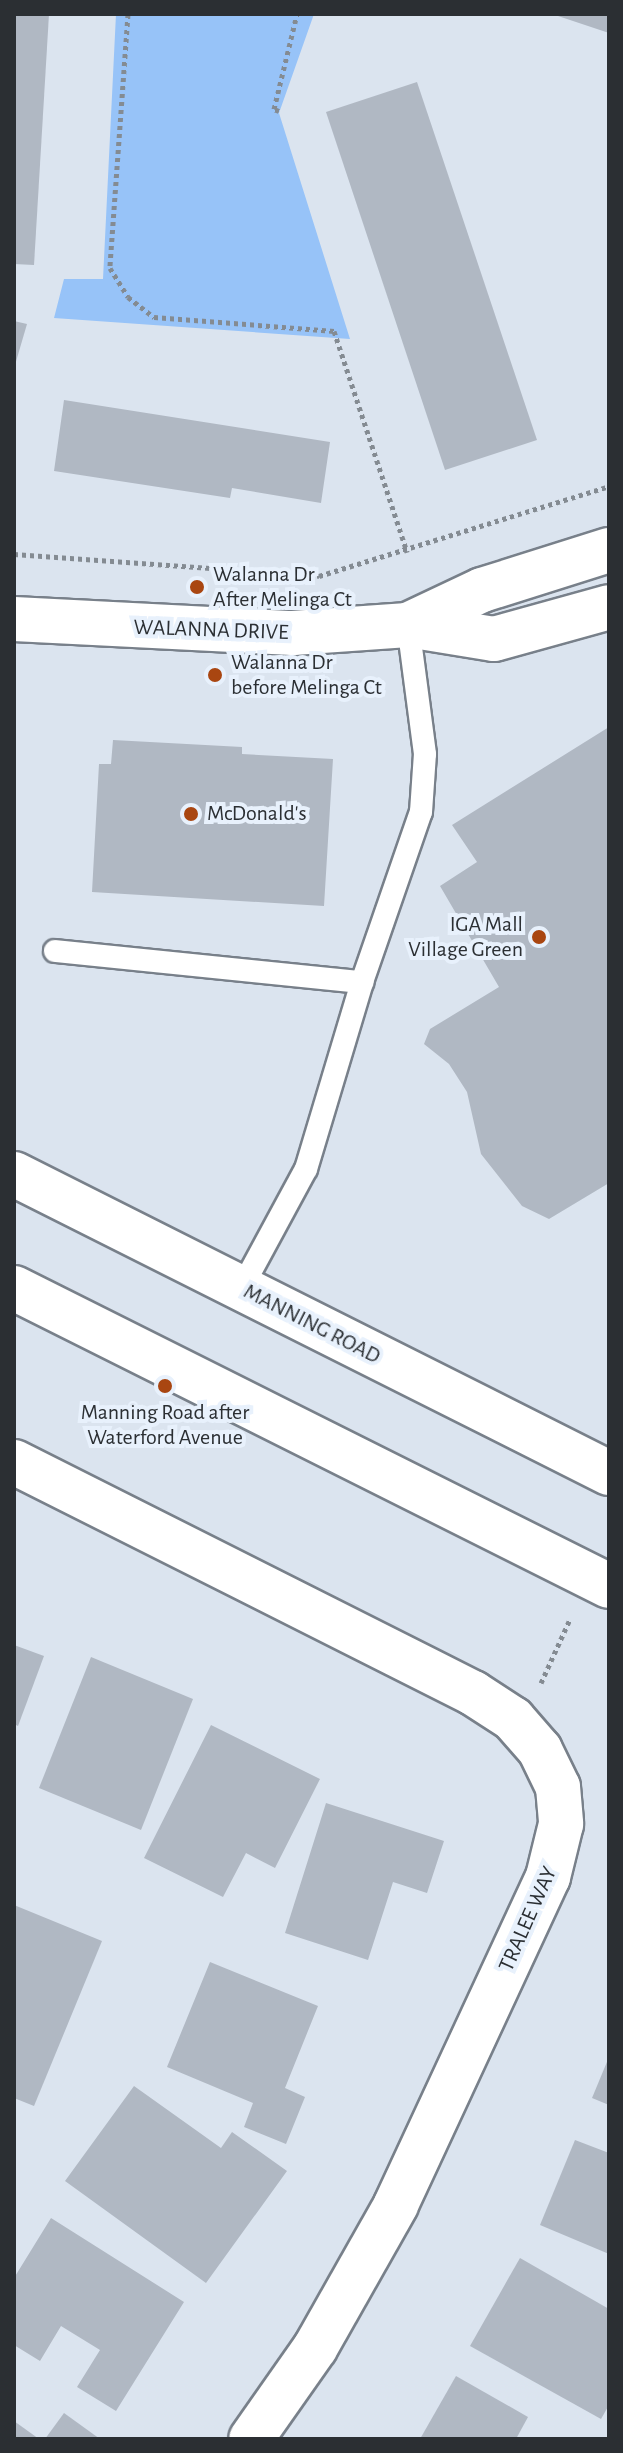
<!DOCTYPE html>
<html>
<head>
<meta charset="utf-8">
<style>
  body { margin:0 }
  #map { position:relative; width:623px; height:2453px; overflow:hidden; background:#dbe4ef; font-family:"Alegreya Sans",sans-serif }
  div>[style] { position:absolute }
  .green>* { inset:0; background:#97c3f8 }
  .building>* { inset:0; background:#b0b8c3 }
  .path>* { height:5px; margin-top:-2.5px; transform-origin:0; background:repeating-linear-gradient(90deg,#848b92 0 4px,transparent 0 8px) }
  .roads { filter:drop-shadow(2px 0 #78808a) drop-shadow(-2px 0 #78808a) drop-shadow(0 2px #78808a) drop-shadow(0 -2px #78808a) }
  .lane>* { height:22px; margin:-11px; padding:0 11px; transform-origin:11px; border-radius:11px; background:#fff }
  .street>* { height:44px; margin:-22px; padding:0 22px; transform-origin:22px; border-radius:22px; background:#fff }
  .secondary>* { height:44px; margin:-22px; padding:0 22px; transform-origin:22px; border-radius:22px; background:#fff }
  .primary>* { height:44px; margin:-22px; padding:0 22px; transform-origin:22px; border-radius:22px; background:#fff }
  .dots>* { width:22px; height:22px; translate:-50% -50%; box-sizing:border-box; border:4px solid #e8f1fc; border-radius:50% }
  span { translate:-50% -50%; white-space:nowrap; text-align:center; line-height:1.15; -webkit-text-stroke:8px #e8f1fc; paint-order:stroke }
  .poi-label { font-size:22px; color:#2b2f33 }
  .left { translate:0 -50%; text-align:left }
  .right { translate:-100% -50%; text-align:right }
  .street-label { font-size:22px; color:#2b2f33 }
  .frame { position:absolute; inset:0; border:16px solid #2b2f33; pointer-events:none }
</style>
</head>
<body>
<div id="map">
  <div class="green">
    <div style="clip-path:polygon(116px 14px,314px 14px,279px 113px,350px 339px,54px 318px,64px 279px,103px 279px)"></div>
  </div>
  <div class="building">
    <div style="clip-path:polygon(14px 14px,49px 14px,34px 265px,14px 264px)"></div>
    <div style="clip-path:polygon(609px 14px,609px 33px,555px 15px,555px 14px)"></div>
    <div style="clip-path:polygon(417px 82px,537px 440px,445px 470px,326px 112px)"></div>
    <div style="clip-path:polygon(14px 321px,27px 324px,15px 365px,14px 364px)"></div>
    <div style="clip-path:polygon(64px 400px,330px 442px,321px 503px,232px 488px,230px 498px,54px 471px)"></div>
    <div style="clip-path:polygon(609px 727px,609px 1183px,549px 1219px,522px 1206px,481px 1154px,467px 1092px,449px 1064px,424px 1044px,430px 1029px,499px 987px,440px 886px,477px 862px,452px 825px)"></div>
    <div style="clip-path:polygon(113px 740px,242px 747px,242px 754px,333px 759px,324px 906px,92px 892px,99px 764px,111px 764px)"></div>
    <div style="clip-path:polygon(14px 1645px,44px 1656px,18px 1726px,14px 1724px)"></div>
    <div style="clip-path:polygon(91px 1657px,193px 1699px,141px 1830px,39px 1788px)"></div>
    <div style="clip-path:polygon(211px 1725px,320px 1779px,275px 1868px,246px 1853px,223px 1897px,144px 1858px)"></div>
    <div style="clip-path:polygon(326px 1803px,444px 1841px,427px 1893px,393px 1882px,368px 1960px,285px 1933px)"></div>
    <div style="clip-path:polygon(14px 1905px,102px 1941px,34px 2106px,14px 2098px)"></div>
    <div style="clip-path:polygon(210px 1962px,318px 2006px,285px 2088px,305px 2097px,286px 2144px,244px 2127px,253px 2103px,167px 2067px)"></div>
    <div style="clip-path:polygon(609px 2057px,609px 2105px,592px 2098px)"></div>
    <div style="clip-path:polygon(134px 2086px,221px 2148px,232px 2132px,287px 2171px,206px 2283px,65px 2181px)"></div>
    <div style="clip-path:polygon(575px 2140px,609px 2153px,609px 2254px,540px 2225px)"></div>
    <div style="clip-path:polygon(51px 2218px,184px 2302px,116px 2411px,77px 2387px,100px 2350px,61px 2326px,40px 2361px,14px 2345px,14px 2278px)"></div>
    <div style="clip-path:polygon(520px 2258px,609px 2309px,609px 2405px,601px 2419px,470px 2346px)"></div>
    <div style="clip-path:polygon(456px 2376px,528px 2417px,516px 2439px,420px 2439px)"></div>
    <div style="clip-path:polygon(64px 2413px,100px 2439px,45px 2439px)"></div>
    <div style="clip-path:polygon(14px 2421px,39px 2439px,14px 2439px)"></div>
  </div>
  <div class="path">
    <div style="left:128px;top:14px;width:255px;rotate:94.1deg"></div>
    <div style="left:110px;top:268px;width:34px;rotate:58deg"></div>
    <div style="left:128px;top:297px;width:33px;rotate:38deg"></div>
    <div style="left:154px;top:317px;width:181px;rotate:4.4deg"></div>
    <div style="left:334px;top:331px;width:233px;rotate:71.7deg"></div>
    <div style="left:279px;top:111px;width:5px;rotate:-158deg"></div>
    <div style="left:274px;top:109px;width:98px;rotate:-76.4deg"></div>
    <div style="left:14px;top:554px;width:306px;rotate:4.1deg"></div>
    <div style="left:319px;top:576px;width:304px;rotate:-17.2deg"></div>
    <div style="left:541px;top:1683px;width:70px;rotate:-65.6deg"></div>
  </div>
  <div class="roads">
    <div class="lane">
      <div style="left:55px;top:951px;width:309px;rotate:5.8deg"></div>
      <div style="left:241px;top:1289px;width:136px;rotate:-61.6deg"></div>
      <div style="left:306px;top:1169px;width:195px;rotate:-73.3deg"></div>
      <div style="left:362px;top:982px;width:180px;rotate:-70.9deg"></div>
      <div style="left:421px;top:812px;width:58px;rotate:-86.1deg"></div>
      <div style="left:425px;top:754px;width:130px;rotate:-97.5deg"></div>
    </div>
    <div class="street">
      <div style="left:14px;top:1462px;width:514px;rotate:26.71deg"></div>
      <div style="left:473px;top:1693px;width:48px;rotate:33deg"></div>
      <div style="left:513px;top:1719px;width:41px;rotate:48.9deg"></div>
      <div style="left:540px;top:1750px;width:41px;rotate:64.1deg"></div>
      <div style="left:558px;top:1787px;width:37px;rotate:85deg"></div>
      <div style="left:561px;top:1824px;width:55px;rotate:103.8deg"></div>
      <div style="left:548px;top:1877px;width:362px;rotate:114.9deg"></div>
      <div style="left:396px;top:2205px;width:164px;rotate:119.5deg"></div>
      <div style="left:315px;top:2348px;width:111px;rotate:125.1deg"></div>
    </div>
    <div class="secondary">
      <div style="left:14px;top:619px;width:279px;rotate:2.9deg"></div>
      <div style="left:293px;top:633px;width:115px;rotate:-4deg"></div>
      <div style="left:408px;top:625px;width:87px;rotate:9.2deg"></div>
      <div style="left:494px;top:639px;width:119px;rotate:-15.5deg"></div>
      <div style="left:408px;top:625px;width:82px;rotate:-25.3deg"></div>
      <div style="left:482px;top:590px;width:133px;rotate:-17.5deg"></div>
    </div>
    <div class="primary">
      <div style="left:14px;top:1174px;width:666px;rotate:26.68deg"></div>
      <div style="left:14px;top:1288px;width:665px;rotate:26.6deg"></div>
    </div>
  </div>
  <div class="dots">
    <div style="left:197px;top:587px;background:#a94611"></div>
    <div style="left:215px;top:675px;background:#a94611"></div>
    <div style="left:191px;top:814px;background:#a94611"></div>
    <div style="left:539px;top:937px;background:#a94611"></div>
    <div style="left:165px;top:1386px;background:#a94611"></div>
  </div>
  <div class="poi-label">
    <span class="left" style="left:213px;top:587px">Walanna Dr<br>After Melinga Ct</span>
    <span class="left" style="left:231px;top:675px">Walanna Dr<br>before Melinga Ct</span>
    <span class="left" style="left:207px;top:814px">McDonald's</span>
    <span class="right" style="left:523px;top:937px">IGA Mall<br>Village Green</span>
    <span style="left:165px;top:1425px">Manning Road after<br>Waterford Avenue</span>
  </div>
  <div class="street-label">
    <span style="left:211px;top:630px;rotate:2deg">WALANNA DRIVE</span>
    <span style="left:312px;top:1324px;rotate:27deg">MANNING ROAD</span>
    <span style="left:528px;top:1919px;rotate:-66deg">TRALEE WAY</span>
  </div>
  <div class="frame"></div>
</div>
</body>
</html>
